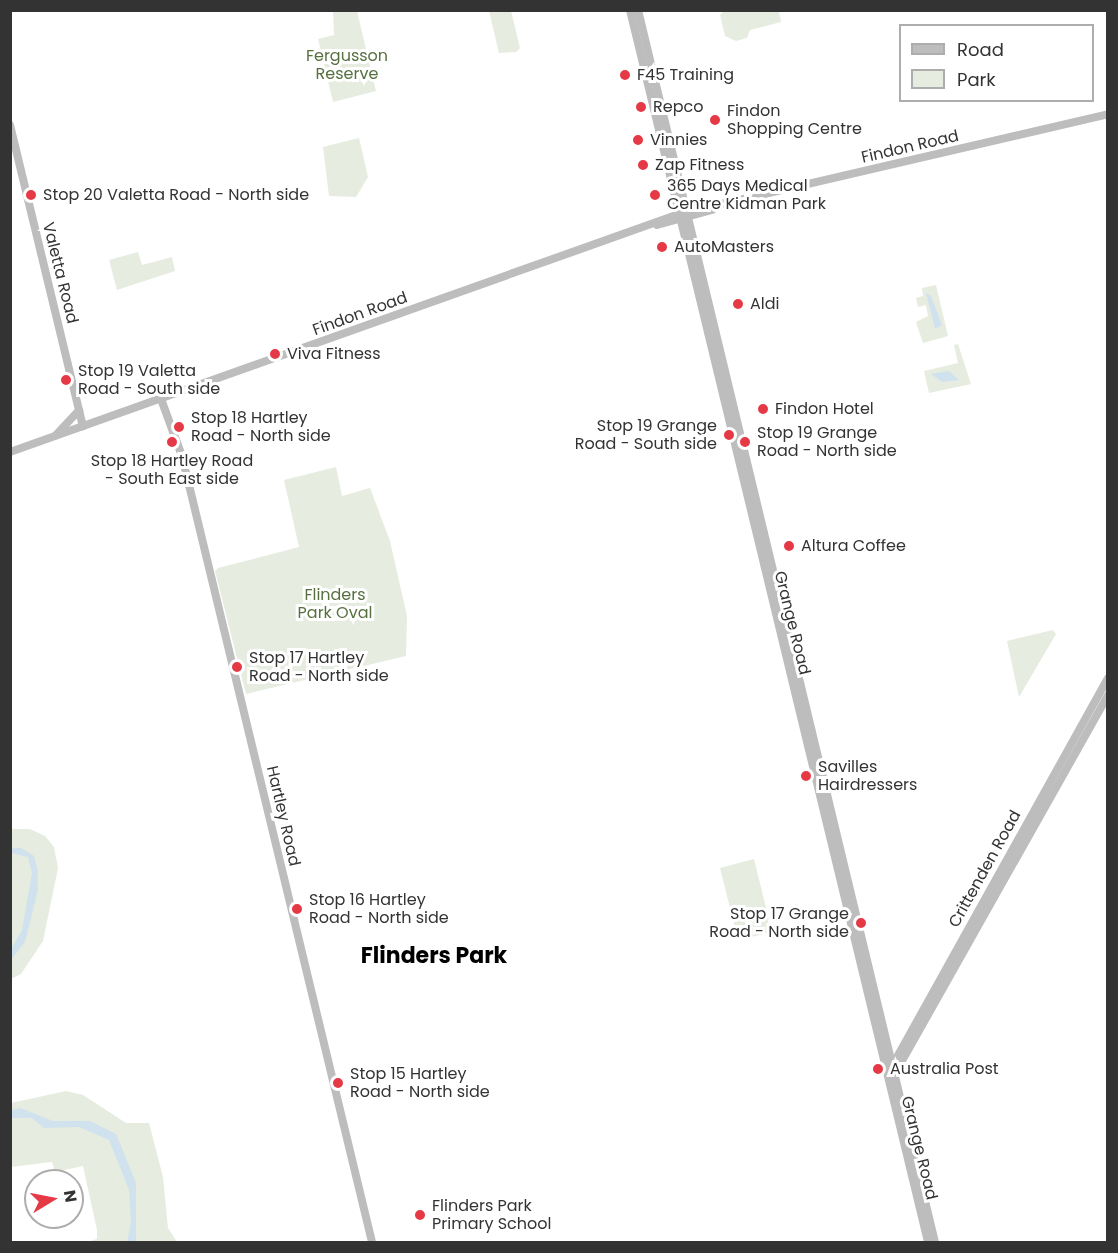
<!DOCTYPE html>
<html>
<head>
<meta charset="utf-8">
<style>
  body { margin:0 }
  #map { position:relative; width:1118px; height:1253px; overflow:hidden; background:#fff; font-family:Poppins,sans-serif }
  div>[style] { position:absolute }
  .green>* { inset:0; background:#e6ecdf }
  .water>* { inset:0; background:#cfe2ee }
  .secondary>* { height:8px; margin:-4px; padding:0 4px; transform-origin:4px; border-radius:4px; background:#bdbdbd }
  .dots>* { width:16px; height:16px; translate:-50% -50%; box-sizing:border-box; border:3px solid #fff; border-radius:50% }
  span { translate:-50% -50%; white-space:nowrap; text-align:center; line-height:1.15; -webkit-text-stroke:6px #fff; paint-order:stroke }
  .park-label { font-size:16px; color:#56703f }
  .poi-label { font-size:16px; color:#333 }
  .left { translate:0 -50%; text-align:left }
  .right { translate:-100% -50%; text-align:right }
  .street-label { font-size:16px; color:#333 }
  .district-label { font-size:22px; color:#000; font-weight:700 }
  .frame { position:absolute; inset:0; border:12px solid #333; pointer-events:none }
  .legend { position:absolute; left:899px; top:24px; width:195px; height:78px; box-sizing:border-box; background:#fff; border:2px solid #adadad; margin:0; padding:8px 10px; list-style:none; font-size:18px; color:#333 }
  .legend li { display:flex; align-items:center; gap:12px; height:30px }
  .legend b { width:30px; border:2px solid #adadad }
  .north { position:absolute; left:24px; top:1169px; width:60px; height:60px; box-sizing:border-box; background:#fff; border:2px solid #adadad; border-radius:50%; rotate:80deg; font-size:16px; font-weight:700; line-height:24px; text-align:center; color:#333 }
  .north::after { content:''; display:block; margin:auto; width:21px; height:27px; background:#e63946; clip-path:polygon(50% 0,100% 100%,50% 72%,0 100%) }
</style>
</head>
<body>
<div id="map">
  <div class="green">
    <div style="clip-path:polygon(333px 11px,357px 11px,376px 91px,333px 102px,318px 39px,334px 35px)"></div>
    <div style="clip-path:polygon(489px 11px,511px 11px,520px 48px,516px 52px,499px 53px)"></div>
    <div style="clip-path:polygon(724px 11px,779px 11px,781px 22px,750px 30px,747px 38px,736px 41px,725px 36px,720px 15px)"></div>
    <div style="clip-path:polygon(359px 138px,368px 177px,356px 197px,329px 196px,323px 147px)"></div>
    <div style="clip-path:polygon(138px 252px,142px 265px,172px 257px,175px 271px,117px 290px,109px 260px)"></div>
    <div style="clip-path:polygon(936px 285px,948px 336px,923px 343px,916px 322px,928px 316px,926px 305px,918px 307px,916px 298px,923px 296px,922px 288px)"></div>
    <div style="clip-path:polygon(958px 344px,971px 384px,929px 393px,924px 371px,958px 363px,954px 345px)"></div>
    <div style="clip-path:polygon(336px 467px,342px 496px,370px 488px,390px 541px,407px 616px,406px 656px,246px 694px,215px 571px,218px 568px,299px 547px,284px 480px)"></div>
    <div style="clip-path:polygon(1053px 630px,1056px 634px,1019px 697px,1007px 641px)"></div>
    <div style="clip-path:polygon(11px 829px,30px 829px,45px 836px,54px 847px,58px 868px,43px 941px,21px 974px,11px 979px)"></div>
    <div style="clip-path:polygon(754px 859px,772px 932px,738px 940px,720px 868px)"></div>
    <div style="clip-path:polygon(66px 1091px,83px 1095px,126px 1123px,149px 1123px,163px 1177px,168px 1228px,177px 1242px,87px 1242px,97px 1239px,97px 1230px,83px 1166px,55px 1172px,52px 1162px,11px 1167px,11px 1103px)"></div>
  </div>
  <div class="water">
    <div style="clip-path:polygon(926px 293px,931px 296px,942px 325px,935px 329px)"></div>
    <div style="clip-path:polygon(949px 371px,959px 380px,942px 382px,931px 374px)"></div>
    <div style="clip-path:polygon(11px 848px,21px 848px,34px 856px,38px 872px,38px 890px,25px 942px,11px 960px,11px 949px,22px 930px,32px 873px,28px 857px,11px 853px)"></div>
    <div style="clip-path:polygon(20px 1108px,53px 1121px,90px 1121px,116px 1134px,136px 1183px,136px 1242px,127px 1242px,131px 1222px,129px 1190px,109px 1140px,79px 1127px,44px 1128px,32px 1118px,11px 1118px,11px 1110px)"></div>
  </div>
  <div class="secondary">
    <div style="left:630px;top:10px;width:1268px;rotate:76.4deg"></div>
    <div style="left:638px;top:10px;width:1267px;rotate:76.45deg"></div>
    <div style="left:10px;top:125px;width:310px;rotate:76.4deg"></div>
    <div style="left:657px;top:225px;width:57px;rotate:-15.3deg"></div>
    <div style="left:161px;top:399px;width:61px;rotate:69.8deg"></div>
    <div style="left:182px;top:456px;width:809px;rotate:76.41deg"></div>
    <div style="left:56px;top:435px;width:34px;rotate:-47deg"></div>
    <div style="left:10px;top:452px;width:710px;rotate:-19.58deg"></div>
    <div style="left:679px;top:214px;width:441px;rotate:-13.1deg"></div>
    <div style="left:891px;top:1068px;width:446px;rotate:-60.9deg"></div>
    <div style="left:894px;top:1075px;width:436px;rotate:-60.6deg"></div>
  </div>
  <div class="dots">
    <div style="left:625px;top:75px;background:#e63946"></div>
    <div style="left:641px;top:107px;background:#e63946"></div>
    <div style="left:715px;top:120px;background:#e63946"></div>
    <div style="left:638px;top:140px;background:#e63946"></div>
    <div style="left:643px;top:165px;background:#e63946"></div>
    <div style="left:31px;top:195px;background:#e63946"></div>
    <div style="left:655px;top:195px;background:#e63946"></div>
    <div style="left:662px;top:247px;background:#e63946"></div>
    <div style="left:738px;top:304px;background:#e63946"></div>
    <div style="left:275px;top:354px;background:#e63946"></div>
    <div style="left:66px;top:380px;background:#e63946"></div>
    <div style="left:763px;top:409px;background:#e63946"></div>
    <div style="left:179px;top:427px;background:#e63946"></div>
    <div style="left:729px;top:435px;background:#e63946"></div>
    <div style="left:172px;top:442px;background:#e63946"></div>
    <div style="left:745px;top:442px;background:#e63946"></div>
    <div style="left:789px;top:546px;background:#e63946"></div>
    <div style="left:237px;top:667px;background:#e63946"></div>
    <div style="left:806px;top:776px;background:#e63946"></div>
    <div style="left:297px;top:909px;background:#e63946"></div>
    <div style="left:861px;top:923px;background:#e63946"></div>
    <div style="left:878px;top:1069px;background:#e63946"></div>
    <div style="left:338px;top:1083px;background:#e63946"></div>
    <div style="left:420px;top:1215px;background:#e63946"></div>
  </div>
  <div class="park-label">
    <span style="left:347px;top:65px">Fergusson<br>Reserve</span>
    <span style="left:335px;top:604px">Flinders<br>Park Oval</span>
  </div>
  <div class="poi-label">
    <span class="left" style="left:637px;top:75px">F45 Training</span>
    <span class="left" style="left:653px;top:107px">Repco</span>
    <span class="left" style="left:727px;top:120px">Findon<br>Shopping Centre</span>
    <span class="left" style="left:650px;top:140px">Vinnies</span>
    <span class="left" style="left:655px;top:165px">Zap Fitness</span>
    <span class="left" style="left:667px;top:195px">365 Days Medical<br>Centre Kidman Park</span>
    <span class="left" style="left:43px;top:195px">Stop 20 Valetta Road - North side</span>
    <span class="left" style="left:674px;top:247px">AutoMasters</span>
    <span class="left" style="left:750px;top:304px">Aldi</span>
    <span class="left" style="left:287px;top:354px">Viva Fitness</span>
    <span class="left" style="left:78px;top:380px">Stop 19 Valetta<br>Road - South side</span>
    <span class="left" style="left:775px;top:409px">Findon Hotel</span>
    <span class="left" style="left:191px;top:427px">Stop 18 Hartley<br>Road - North side</span>
    <span class="right" style="left:717px;top:435px">Stop 19 Grange<br>Road - South side</span>
    <span class="left" style="left:757px;top:442px">Stop 19 Grange<br>Road - North side</span>
    <span style="left:172px;top:470px">Stop 18 Hartley Road<br>- South East side</span>
    <span class="left" style="left:801px;top:546px">Altura Coffee</span>
    <span class="left" style="left:249px;top:667px">Stop 17 Hartley<br>Road - North side</span>
    <span class="left" style="left:818px;top:776px">Savilles<br>Hairdressers</span>
    <span class="left" style="left:309px;top:909px">Stop 16 Hartley<br>Road - North side</span>
    <span class="right" style="left:849px;top:923px">Stop 17 Grange<br>Road - North side</span>
    <span class="left" style="left:890px;top:1069px">Australia Post</span>
    <span class="left" style="left:350px;top:1083px">Stop 15 Hartley<br>Road - North side</span>
    <span class="left" style="left:432px;top:1215px">Flinders Park<br>Primary School</span>
  </div>
  <div class="street-label">
    <span style="left:910px;top:147px;rotate:-13deg">Findon Road</span>
    <span style="left:60px;top:273px;rotate:76deg">Valetta Road</span>
    <span style="left:360px;top:314px;rotate:-20deg">Findon Road</span>
    <span style="left:792px;top:623px;rotate:76deg">Grange Road</span>
    <span style="left:283px;top:816px;rotate:77deg">Hartley Road</span>
    <span style="left:985px;top:869px;rotate:-61deg">Crittenden Road</span>
    <span style="left:919px;top:1148px;rotate:76deg">Grange Road</span>
  </div>
  <div class="district-label">
    <span style="left:434px;top:956px">Flinders Park</span>
  </div>
  <div class="frame"></div>
  <ul class="legend">
  <li><b style="height:8px;background:#bdbdbd"></b>Road</li>
  <li><b style="height:16px;background:#e6ecdf"></b>Park</li>
  </ul>
  <div class="north">N</div>
</div>
</body>
</html>
